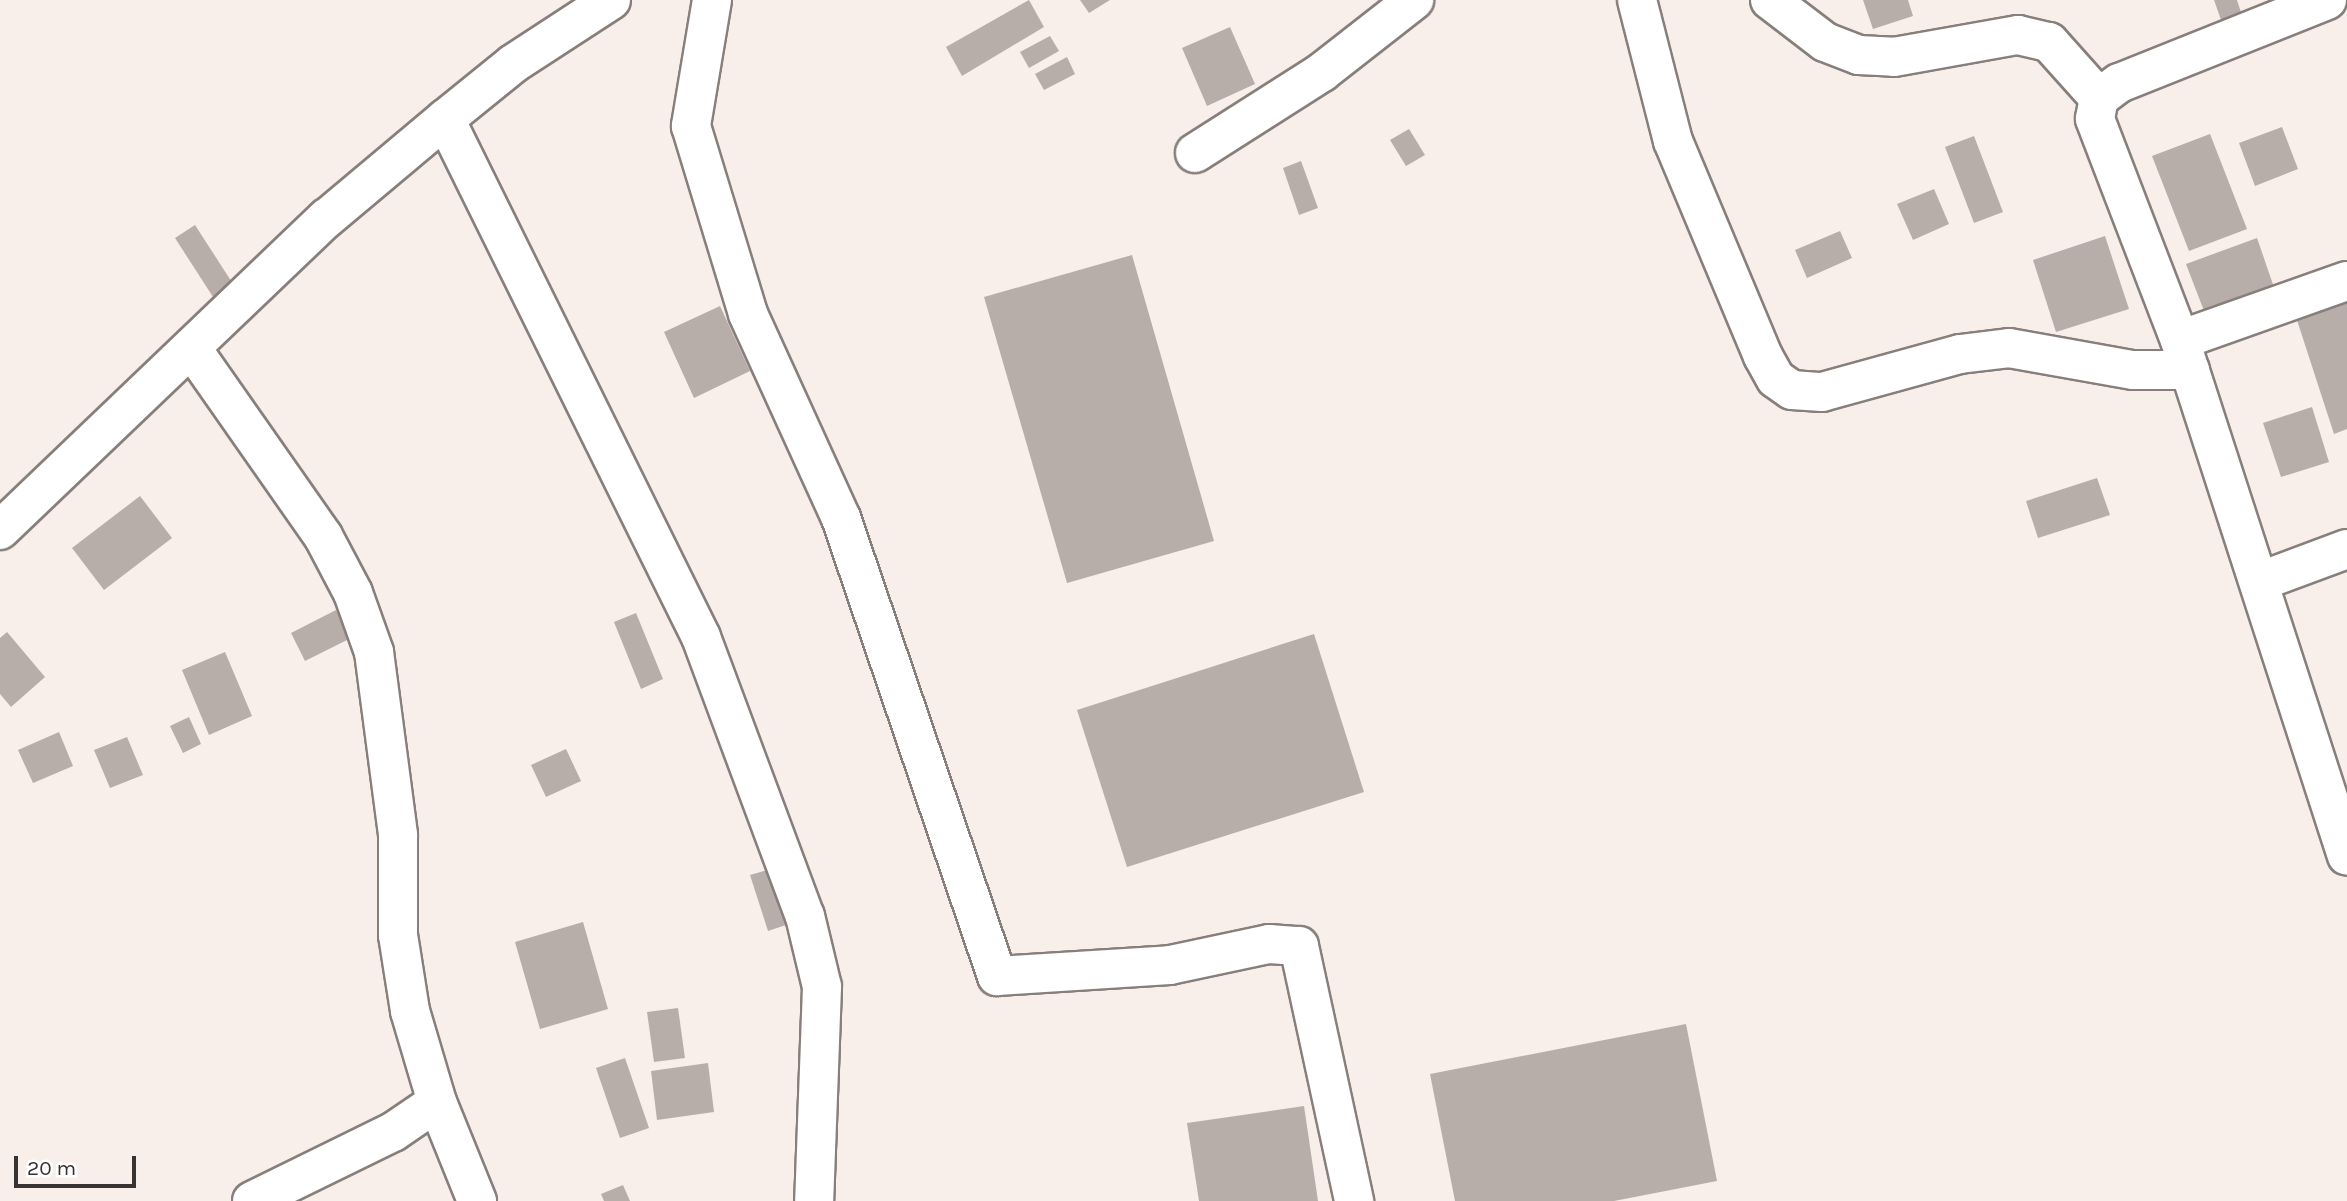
<!DOCTYPE html>
<html>
<head>
<meta charset="utf-8">
<style>
  body { margin:0 }
  #map { position:relative; width:2347px; height:1201px; overflow:hidden; background:#f8eeea; font-family:Karla,sans-serif }
  div>[style] { position:absolute }
  .building>* { inset:0; background:#b7aeaa }
  .roads { filter:drop-shadow(2px 0 #877f7b) drop-shadow(-2px 0 #877f7b) drop-shadow(0 2px #877f7b) drop-shadow(0 -2px #877f7b) }
  .minor>* { height:38px; margin:-19px; padding:0 19px; transform-origin:19px; border-radius:19px; background:#fff }
  span { translate:-50% -50%; white-space:nowrap; text-align:center; line-height:1.15; -webkit-text-stroke:5px #fff; paint-order:stroke }
  .scale { position:absolute; left:14px; top:1156px; width:122px; height:32px; box-sizing:border-box; border:4px solid #373332; border-top:0; padding-left:9px; font-size:21px; line-height:24px; white-space:nowrap; color:#373332; -webkit-text-stroke:5px #fff; paint-order:stroke }
</style>
</head>
<body>
<div id="map">
  <div class="building">
    <div style="clip-path:polygon(1029px 0,1044px 27px,962px 76px,946px 47px)"></div>
    <div style="clip-path:polygon(1080px 0,1110px 0,1089px 13px)"></div>
    <div style="clip-path:polygon(1863px 0,1908px 0,1913px 16px,1873px 29px)"></div>
    <div style="clip-path:polygon(2214px 0,2237px 0,2246px 28px,2226px 34px)"></div>
    <div style="clip-path:polygon(1230px 27px,1255px 84px,1207px 106px,1182px 48px)"></div>
    <div style="clip-path:polygon(1050px 36px,1059px 51px,1029px 68px,1020px 52px)"></div>
    <div style="clip-path:polygon(1067px 57px,1075px 74px,1044px 90px,1035px 74px)"></div>
    <div style="clip-path:polygon(2282px 127px,2298px 169px,2255px 186px,2239px 143px)"></div>
    <div style="clip-path:polygon(1409px 129px,1425px 155px,1406px 166px,1390px 140px)"></div>
    <div style="clip-path:polygon(2210px 134px,2247px 229px,2189px 251px,2152px 156px)"></div>
    <div style="clip-path:polygon(1974px 136px,2003px 212px,1974px 223px,1945px 147px)"></div>
    <div style="clip-path:polygon(1301px 161px,1318px 208px,1299px 215px,1283px 168px)"></div>
    <div style="clip-path:polygon(1934px 189px,1949px 224px,1913px 240px,1897px 204px)"></div>
    <div style="clip-path:polygon(195px 225px,235px 287px,215px 300px,175px 238px)"></div>
    <div style="clip-path:polygon(1840px 231px,1852px 258px,1807px 278px,1795px 250px)"></div>
    <div style="clip-path:polygon(2105px 236px,2129px 309px,2056px 332px,2033px 260px)"></div>
    <div style="clip-path:polygon(2257px 238px,2278px 299px,2209px 324px,2186px 264px)"></div>
    <div style="clip-path:polygon(1132px 255px,1214px 541px,1067px 583px,984px 297px)"></div>
    <div style="clip-path:polygon(2347px 297px,2347px 429px,2334px 434px,2295px 314px)"></div>
    <div style="clip-path:polygon(720px 306px,750px 371px,694px 398px,664px 332px)"></div>
    <div style="clip-path:polygon(2312px 407px,2329px 462px,2281px 477px,2263px 423px)"></div>
    <div style="clip-path:polygon(2097px 478px,2110px 515px,2038px 538px,2026px 501px)"></div>
    <div style="clip-path:polygon(140px 496px,172px 538px,104px 590px,72px 548px)"></div>
    <div style="clip-path:polygon(336px 610px,351px 638px,305px 661px,291px 633px)"></div>
    <div style="clip-path:polygon(636px 613px,663px 679px,641px 689px,614px 622px)"></div>
    <div style="clip-path:polygon(7px 632px,45px 677px,11px 707px,0 694px,0 638px)"></div>
    <div style="clip-path:polygon(1314px 634px,1364px 792px,1127px 867px,1077px 710px)"></div>
    <div style="clip-path:polygon(225px 652px,252px 716px,209px 735px,182px 670px)"></div>
    <div style="clip-path:polygon(189px 717px,201px 744px,183px 753px,170px 726px)"></div>
    <div style="clip-path:polygon(59px 732px,73px 766px,33px 783px,18px 750px)"></div>
    <div style="clip-path:polygon(127px 737px,143px 775px,110px 788px,94px 750px)"></div>
    <div style="clip-path:polygon(566px 749px,581px 781px,546px 797px,531px 765px)"></div>
    <div style="clip-path:polygon(778px 867px,795px 922px,768px 931px,750px 875px)"></div>
    <div style="clip-path:polygon(583px 922px,608px 1009px,540px 1029px,515px 942px)"></div>
    <div style="clip-path:polygon(678px 1008px,685px 1058px,654px 1062px,647px 1012px)"></div>
    <div style="clip-path:polygon(1686px 1024px,1717px 1181px,1614px 1201px,1455px 1201px,1430px 1074px)"></div>
    <div style="clip-path:polygon(625px 1058px,649px 1128px,620px 1138px,596px 1068px)"></div>
    <div style="clip-path:polygon(708px 1063px,714px 1112px,657px 1120px,651px 1071px)"></div>
    <div style="clip-path:polygon(1304px 1106px,1318px 1201px,1199px 1201px,1187px 1123px)"></div>
    <div style="clip-path:polygon(623px 1185px,630px 1201px,604px 1201px,601px 1194px)"></div>
  </div>
  <div class="roads">
    <div class="minor">
      <div style="left:611px;top:0;width:117px;rotate:146.9deg"></div>
      <div style="left:513px;top:64px;width:87px;rotate:141deg"></div>
      <div style="left:445px;top:119px;width:578px;rotate:63.7deg"></div>
      <div style="left:701px;top:637px;width:298px;rotate:69.6deg"></div>
      <div style="left:805px;top:916px;width:73px;rotate:76.5deg"></div>
      <div style="left:822px;top:987px;width:214px;rotate:92.1deg"></div>
      <div style="left:712px;top:0;width:128px;rotate:99.5deg"></div>
      <div style="left:691px;top:126px;width:196px;rotate:73.1deg"></div>
      <div style="left:748px;top:314px;width:224px;rotate:65.5deg"></div>
      <div style="left:841px;top:518px;width:484px;rotate:71.2deg"></div>
      <div style="left:997px;top:976px;width:173px;rotate:-3.6deg"></div>
      <div style="left:1170px;top:965px;width:101px;rotate:-12deg"></div>
      <div style="left:1269px;top:944px;width:30px;rotate:4deg"></div>
      <div style="left:1299px;top:946px;width:261px;rotate:77.8deg"></div>
      <div style="left:1637px;top:0;width:146px;rotate:75.7deg"></div>
      <div style="left:1673px;top:141px;width:233px;rotate:67.3deg"></div>
      <div style="left:1763px;top:356px;width:26px;rotate:61deg"></div>
      <div style="left:1776px;top:379px;width:19px;rotate:35deg"></div>
      <div style="left:1792px;top:390px;width:30px;rotate:4deg"></div>
      <div style="left:1822px;top:392px;width:143px;rotate:-15.4deg"></div>
      <div style="left:1960px;top:354px;width:49px;rotate:-7deg"></div>
      <div style="left:2009px;top:348px;width:126px;rotate:10.1deg"></div>
      <div style="left:2133px;top:370px;width:57px"></div>
      <div style="left:1770px;top:0;width:69px;rotate:37.4deg"></div>
      <div style="left:1825px;top:42px;width:36px;rotate:21deg"></div>
      <div style="left:1859px;top:55px;width:35px;rotate:3deg"></div>
      <div style="left:1894px;top:57px;width:126px;rotate:-10.1deg"></div>
      <div style="left:2018px;top:35px;width:32px;rotate:13deg"></div>
      <div style="left:2049px;top:42px;width:75px;rotate:48.2deg"></div>
      <div style="left:2327px;top:0;width:224px;rotate:158.2deg"></div>
      <div style="left:2119px;top:83px;width:25px;rotate:143deg"></div>
      <div style="left:2099px;top:98px;width:21px;rotate:101deg"></div>
      <div style="left:2095px;top:119px;width:237px;rotate:69deg"></div>
      <div style="left:2180px;top:340px;width:542px;rotate:72.07deg"></div>
      <div style="left:1195px;top:153px;width:151px;rotate:-32.5deg"></div>
      <div style="left:1322px;top:72px;width:117px;rotate:-38deg"></div>
      <div style="left:2180px;top:340px;width:177px;rotate:-19.5deg"></div>
      <div style="left:192px;top:349px;width:228px;rotate:55deg"></div>
      <div style="left:323px;top:536px;width:64px;rotate:62.2deg"></div>
      <div style="left:353px;top:593px;width:63px;rotate:70.4deg"></div>
      <div style="left:374px;top:652px;width:185px;rotate:82.5deg"></div>
      <div style="left:398px;top:835px;width:100px;rotate:90deg"></div>
      <div style="left:398px;top:935px;width:77px;rotate:81deg"></div>
      <div style="left:410px;top:1011px;width:95px;rotate:73.5deg"></div>
      <div style="left:437px;top:1102px;width:107px;rotate:68deg"></div>
      <div style="left:0;top:530px;width:452px;rotate:-43.7deg"></div>
      <div style="left:327px;top:218px;width:154px;rotate:-40deg"></div>
      <div style="left:2261px;top:581px;width:92px;rotate:-20.4deg"></div>
      <div style="left:252px;top:1201px;width:157px;rotate:-26.1deg"></div>
      <div style="left:393px;top:1132px;width:53px;rotate:-34.3deg"></div>
    </div>
  </div>
  <div class="scale">20 m</div>
</div>
</body>
</html>
